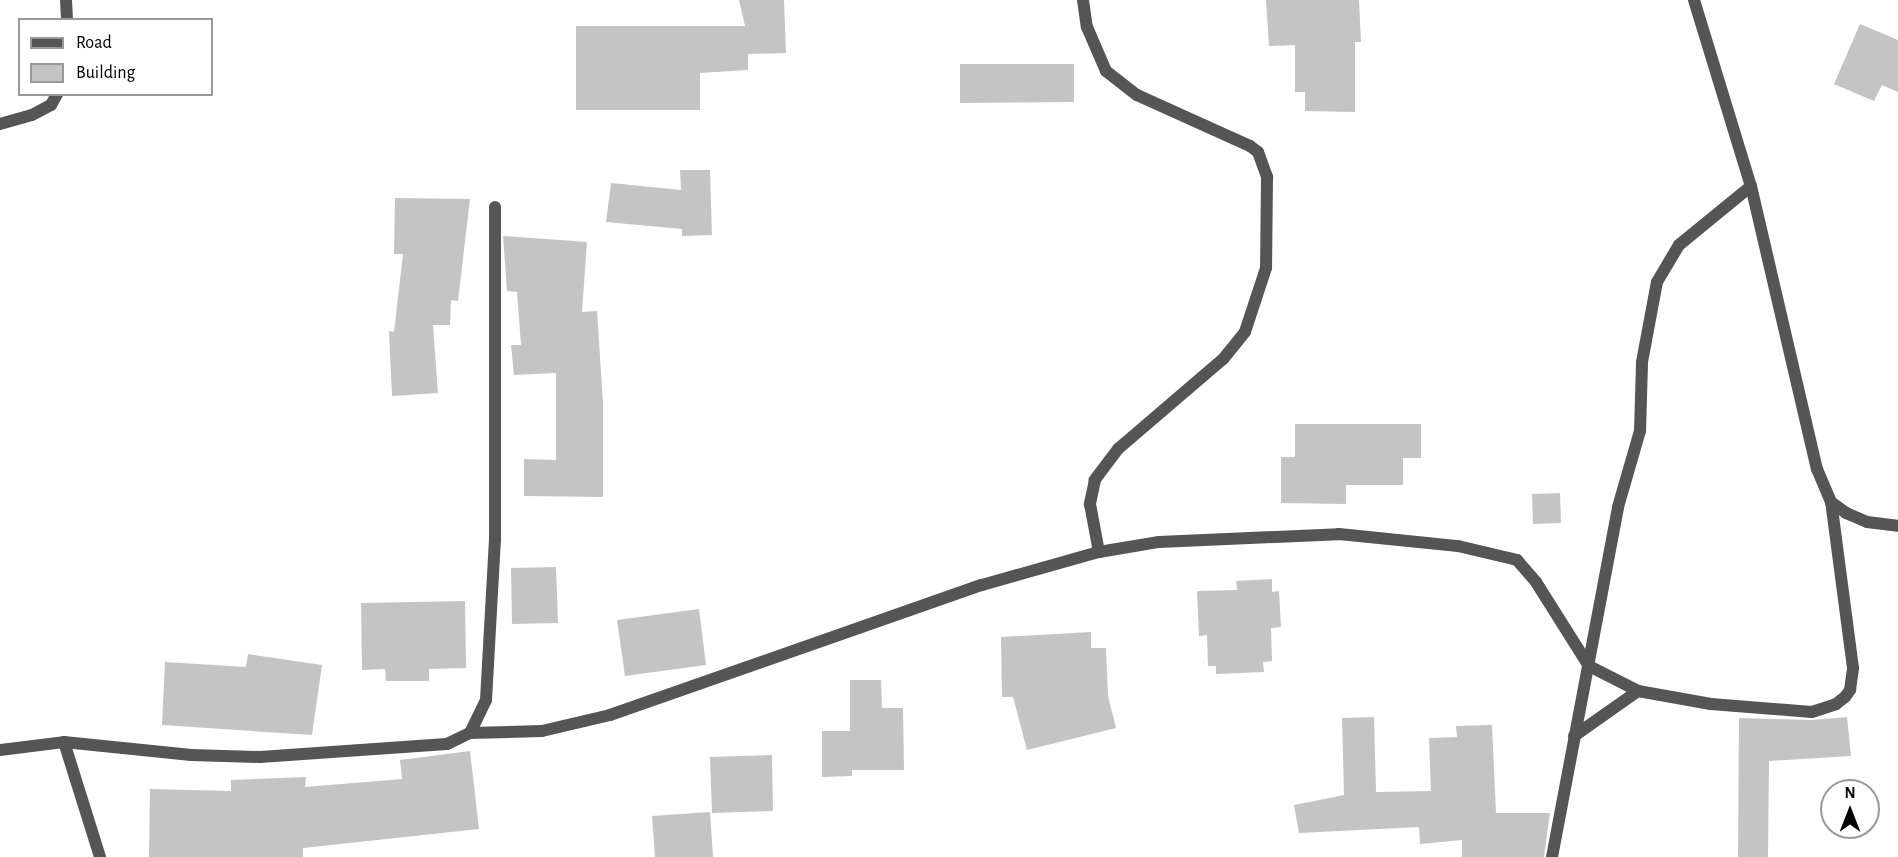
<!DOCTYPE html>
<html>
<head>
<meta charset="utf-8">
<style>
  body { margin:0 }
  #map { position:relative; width:1898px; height:857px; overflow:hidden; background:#fff; font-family:"Alegreya Sans",sans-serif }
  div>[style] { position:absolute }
  .building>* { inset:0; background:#c4c4c4 }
  .street>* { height:12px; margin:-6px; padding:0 6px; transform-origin:6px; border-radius:6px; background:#555 }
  span { translate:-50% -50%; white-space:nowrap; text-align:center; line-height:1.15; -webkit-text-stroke:4.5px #fff; paint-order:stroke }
  .legend { position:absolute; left:18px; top:18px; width:195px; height:78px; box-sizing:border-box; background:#fff; border:2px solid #999; margin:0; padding:8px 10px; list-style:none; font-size:18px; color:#000 }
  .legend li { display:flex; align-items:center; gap:12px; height:30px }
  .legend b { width:30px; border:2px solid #999 }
  .north { position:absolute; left:1820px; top:779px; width:60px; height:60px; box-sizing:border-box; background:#fff; border:2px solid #999; border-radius:50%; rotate:0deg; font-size:16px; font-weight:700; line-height:24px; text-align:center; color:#000 }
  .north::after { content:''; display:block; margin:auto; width:21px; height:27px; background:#000; clip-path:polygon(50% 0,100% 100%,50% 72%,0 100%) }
</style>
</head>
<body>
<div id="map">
  <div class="building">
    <div style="clip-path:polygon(739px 0,784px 0,786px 53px,748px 54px,748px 70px,700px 73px,700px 110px,576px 110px,576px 26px,745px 26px)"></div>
    <div style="clip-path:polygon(1266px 0,1359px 0,1361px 42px,1355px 42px,1355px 112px,1305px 111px,1305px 92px,1295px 92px,1295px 45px,1269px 46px)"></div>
    <div style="clip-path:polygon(1860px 24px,1898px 40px,1898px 92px,1882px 85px,1874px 101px,1834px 84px)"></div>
    <div style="clip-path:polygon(960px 64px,1074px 64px,1074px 102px,960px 103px)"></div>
    <div style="clip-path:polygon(680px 170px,710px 170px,712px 235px,682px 236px,682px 229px,606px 222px,611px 183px,681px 190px)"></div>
    <div style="clip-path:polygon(395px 198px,470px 199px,458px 301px,451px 300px,450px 325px,433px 325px,438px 393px,392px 396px,389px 331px,394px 332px,403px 254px,394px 254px)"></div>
    <div style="clip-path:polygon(503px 236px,587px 242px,582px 312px,597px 311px,603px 403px,603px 497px,524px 496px,524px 459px,556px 460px,556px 373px,514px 375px,511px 345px,521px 345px,517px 292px,507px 291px)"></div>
    <div style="clip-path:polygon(1295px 424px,1421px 424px,1421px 458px,1403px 458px,1403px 485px,1346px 485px,1346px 504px,1281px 503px,1281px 457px,1295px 457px)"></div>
    <div style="clip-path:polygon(1560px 493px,1561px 523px,1533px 524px,1532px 494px)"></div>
    <div style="clip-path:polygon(556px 567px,558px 623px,512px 624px,511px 568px)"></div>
    <div style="clip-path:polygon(1272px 579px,1272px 592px,1279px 591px,1281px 627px,1271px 628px,1272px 661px,1263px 662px,1264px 672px,1216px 674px,1216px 666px,1208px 666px,1207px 635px,1199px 636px,1197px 591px,1237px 590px,1236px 581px)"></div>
    <div style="clip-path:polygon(465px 601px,466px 668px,429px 669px,429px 681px,386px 681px,385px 669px,362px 670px,361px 603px)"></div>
    <div style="clip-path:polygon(699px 609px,706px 665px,625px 676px,617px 620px)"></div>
    <div style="clip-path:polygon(1091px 632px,1091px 648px,1106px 648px,1108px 696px,1116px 728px,1027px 750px,1013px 697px,1002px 697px,1001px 637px)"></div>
    <div style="clip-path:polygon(248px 654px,322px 665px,312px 735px,162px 725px,165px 662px,246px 667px)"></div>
    <div style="clip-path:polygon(850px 680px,881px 680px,882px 708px,903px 708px,904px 770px,852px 770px,852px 776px,822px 777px,822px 731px,850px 731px)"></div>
    <div style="clip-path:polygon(1374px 717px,1376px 792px,1431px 791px,1429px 738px,1457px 737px,1456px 726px,1492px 725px,1496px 813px,1550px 813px,1544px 857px,1462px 857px,1462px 840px,1420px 844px,1419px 827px,1299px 833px,1294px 805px,1344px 795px,1342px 718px)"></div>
    <div style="clip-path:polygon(1847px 717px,1851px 756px,1769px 761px,1768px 857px,1738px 857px,1739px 718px,1811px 720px)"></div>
    <div style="clip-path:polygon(470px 751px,479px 829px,303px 848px,303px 857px,149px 857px,150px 789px,231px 791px,231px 780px,306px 777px,305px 787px,402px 779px,400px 760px)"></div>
    <div style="clip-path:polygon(772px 755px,773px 811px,712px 813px,710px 757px)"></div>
    <div style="clip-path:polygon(710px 812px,713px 857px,655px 857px,652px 816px)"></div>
  </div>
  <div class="street">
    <div style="left:66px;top:0;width:20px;rotate:87deg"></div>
    <div style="left:1083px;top:0;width:27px;rotate:82deg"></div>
    <div style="left:1087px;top:27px;width:48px;rotate:66.6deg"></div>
    <div style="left:1106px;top:71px;width:39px;rotate:38deg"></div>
    <div style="left:1137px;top:95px;width:124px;rotate:24.3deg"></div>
    <div style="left:1250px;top:146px;width:10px;rotate:37deg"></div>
    <div style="left:1258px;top:152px;width:27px;rotate:70deg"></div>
    <div style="left:1267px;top:177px;width:91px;rotate:90.6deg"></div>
    <div style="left:1266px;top:268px;width:67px;rotate:108.2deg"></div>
    <div style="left:1245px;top:332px;width:35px;rotate:129deg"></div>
    <div style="left:1223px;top:359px;width:138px;rotate:139.4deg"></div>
    <div style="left:1118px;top:449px;width:39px;rotate:127deg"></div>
    <div style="left:1095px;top:480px;width:25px;rotate:102deg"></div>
    <div style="left:1090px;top:504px;width:49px;rotate:79.4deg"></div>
    <div style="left:1694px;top:0;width:195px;rotate:73deg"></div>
    <div style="left:1751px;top:186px;width:291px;rotate:76.9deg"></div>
    <div style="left:1817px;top:469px;width:36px;rotate:67deg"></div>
    <div style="left:1831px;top:502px;width:19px;rotate:36deg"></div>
    <div style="left:1846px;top:513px;width:23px;rotate:23deg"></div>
    <div style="left:1867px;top:522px;width:31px;rotate:7deg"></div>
    <div style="left:0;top:124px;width:33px;rotate:-16deg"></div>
    <div style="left:32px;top:115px;width:21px;rotate:-28deg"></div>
    <div style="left:51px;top:105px;width:13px;rotate:-61deg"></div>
    <div style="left:470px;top:733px;width:72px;rotate:-1.6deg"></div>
    <div style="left:542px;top:731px;width:70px;rotate:-13.2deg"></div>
    <div style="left:610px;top:715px;width:394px;rotate:-19.3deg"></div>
    <div style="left:982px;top:585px;width:122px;rotate:-15.8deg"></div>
    <div style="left:1099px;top:552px;width:61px;rotate:-9.5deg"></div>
    <div style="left:1159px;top:542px;width:180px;rotate:-2.5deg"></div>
    <div style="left:1339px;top:534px;width:120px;rotate:5.8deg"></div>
    <div style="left:1458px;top:546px;width:61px;rotate:13.3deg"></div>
    <div style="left:1517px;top:560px;width:29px;rotate:49deg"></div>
    <div style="left:1536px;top:582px;width:99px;rotate:57.8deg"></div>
    <div style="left:1589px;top:666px;width:55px;rotate:27deg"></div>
    <div style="left:1638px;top:691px;width:74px;rotate:10.1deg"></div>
    <div style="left:1711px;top:704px;width:101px;rotate:4.5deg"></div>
    <div style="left:1812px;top:712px;width:25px;rotate:-18deg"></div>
    <div style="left:1836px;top:704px;width:11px;rotate:-38deg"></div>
    <div style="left:1845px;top:697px;width:9px;rotate:-54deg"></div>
    <div style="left:1850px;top:690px;width:22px;rotate:-82deg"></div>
    <div style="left:1853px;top:668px;width:167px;rotate:-97.5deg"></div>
    <div style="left:1574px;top:736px;width:78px;rotate:-35.1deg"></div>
    <div style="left:64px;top:742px;width:121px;rotate:72.6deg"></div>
    <div style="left:0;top:750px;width:64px;rotate:-7.1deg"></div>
    <div style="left:64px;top:742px;width:128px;rotate:5.8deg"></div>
    <div style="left:191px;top:755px;width:69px;rotate:1.7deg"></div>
    <div style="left:260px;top:757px;width:187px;rotate:-4deg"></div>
    <div style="left:447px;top:744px;width:25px;rotate:-26deg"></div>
    <div style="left:470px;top:733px;width:37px;rotate:-64deg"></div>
    <div style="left:486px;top:700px;width:160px;rotate:-86.8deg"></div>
    <div style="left:495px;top:540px;width:333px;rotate:-90deg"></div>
    <div style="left:1552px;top:857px;width:356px;rotate:-79.3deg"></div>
    <div style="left:1618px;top:507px;width:79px;rotate:-73.9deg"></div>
    <div style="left:1640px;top:431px;width:69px;rotate:-88.3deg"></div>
    <div style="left:1642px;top:362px;width:81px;rotate:-79.4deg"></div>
    <div style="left:1657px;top:282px;width:43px;rotate:-59.3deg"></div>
    <div style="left:1679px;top:245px;width:93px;rotate:-39.3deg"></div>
  </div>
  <ul class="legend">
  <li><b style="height:8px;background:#555"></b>Road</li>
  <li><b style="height:16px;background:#c4c4c4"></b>Building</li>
  </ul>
  <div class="north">N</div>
</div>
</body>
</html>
